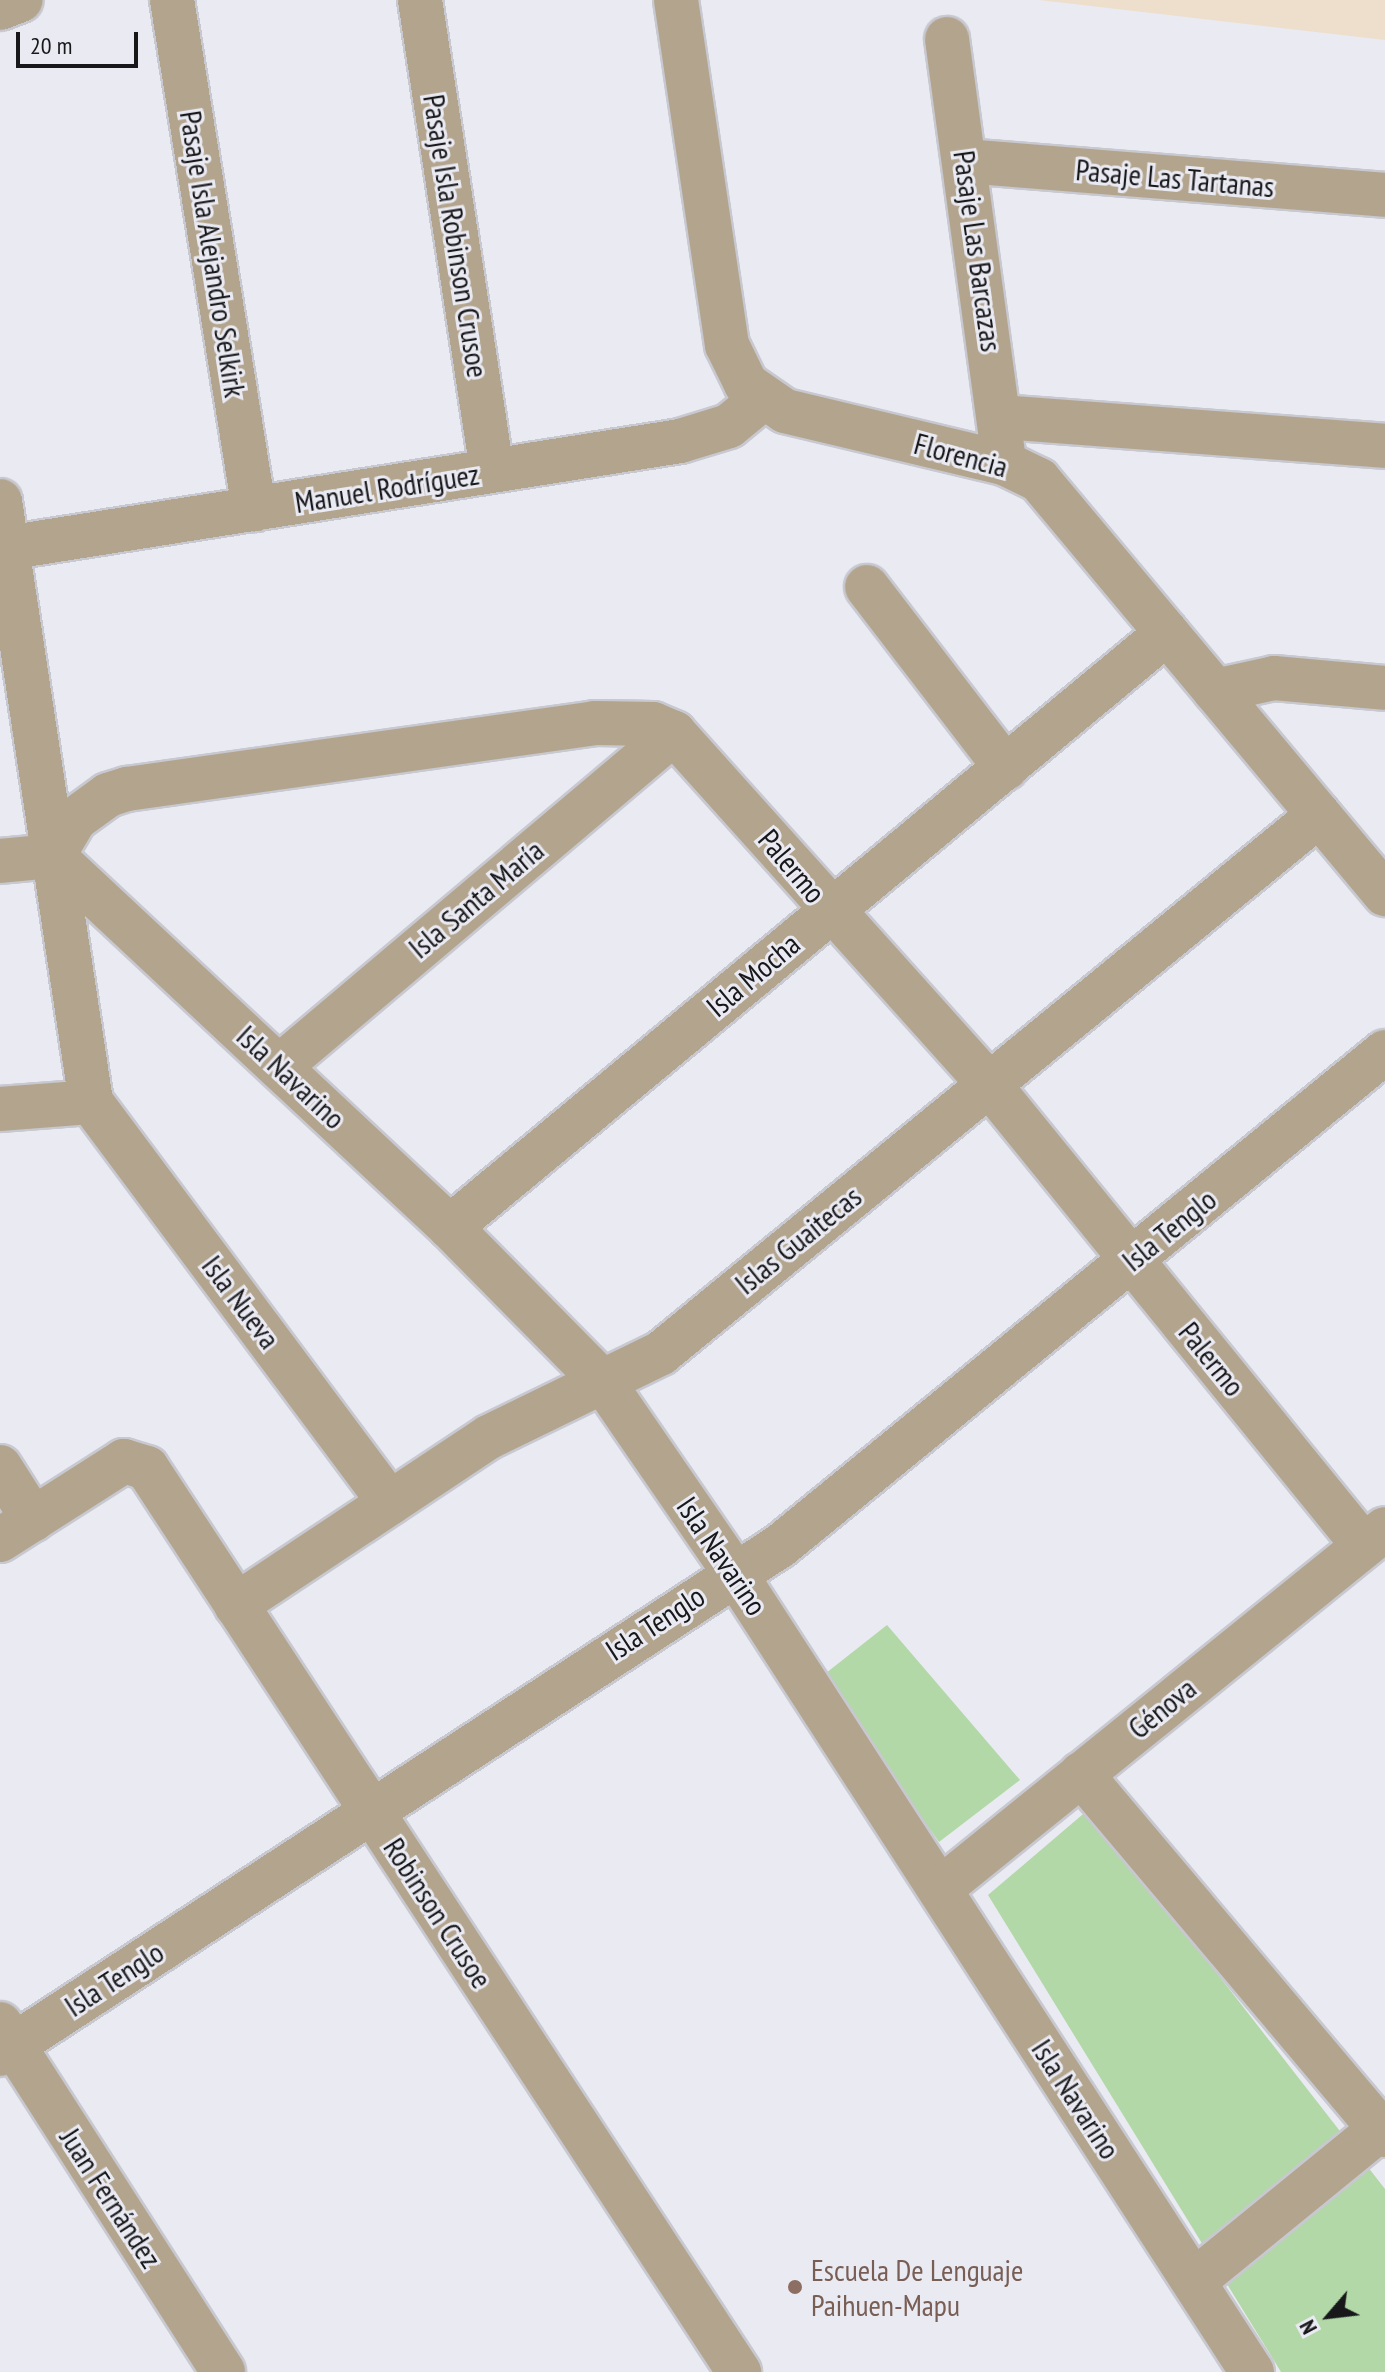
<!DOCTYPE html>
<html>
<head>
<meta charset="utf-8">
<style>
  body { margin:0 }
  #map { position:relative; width:1385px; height:2372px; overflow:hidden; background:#eaeaf3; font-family:"PT Sans Narrow",sans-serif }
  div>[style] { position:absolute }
  .education>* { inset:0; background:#eddfcc }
  .green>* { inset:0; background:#b2d8a7 }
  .roads { filter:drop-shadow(2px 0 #c8c8d0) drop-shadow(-2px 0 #c8c8d0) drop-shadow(0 2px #c8c8d0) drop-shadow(0 -2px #c8c8d0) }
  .minor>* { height:44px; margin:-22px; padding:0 22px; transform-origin:22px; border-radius:22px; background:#b3a48d }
  .dots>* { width:22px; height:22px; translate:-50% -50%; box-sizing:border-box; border:4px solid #eaeaf3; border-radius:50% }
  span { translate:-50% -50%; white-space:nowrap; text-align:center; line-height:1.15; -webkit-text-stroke:6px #eaeaf3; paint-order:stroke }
  .street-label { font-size:30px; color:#18181b }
  .education-label { font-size:30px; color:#785e54 }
  .left { translate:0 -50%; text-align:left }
  .north { position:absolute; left:1289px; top:2276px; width:80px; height:80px; -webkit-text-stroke:6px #eaeaf3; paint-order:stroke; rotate:242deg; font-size:22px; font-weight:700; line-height:32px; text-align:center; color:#18181b }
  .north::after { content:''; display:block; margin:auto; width:28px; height:36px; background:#18181b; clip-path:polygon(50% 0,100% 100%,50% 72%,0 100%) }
  .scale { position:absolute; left:16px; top:32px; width:122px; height:36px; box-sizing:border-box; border:4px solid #18181b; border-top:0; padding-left:10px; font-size:24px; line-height:28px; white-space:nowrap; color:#18181b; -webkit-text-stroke:6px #eaeaf3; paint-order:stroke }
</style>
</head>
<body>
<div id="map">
  <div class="education">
    <div style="clip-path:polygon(1039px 0,1385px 0,1385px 40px)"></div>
  </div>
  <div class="green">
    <div style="clip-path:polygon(887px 1625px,1020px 1780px,939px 1842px,821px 1677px)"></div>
    <div style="clip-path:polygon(1089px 1809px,1385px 2189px,1385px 2372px,1281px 2372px,988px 1895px)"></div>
  </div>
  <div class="roads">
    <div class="minor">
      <div style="left:172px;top:0;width:516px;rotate:80.85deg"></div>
      <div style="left:420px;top:0;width:476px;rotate:81.3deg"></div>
      <div style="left:676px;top:0;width:349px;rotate:81.6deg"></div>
      <div style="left:727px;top:345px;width:43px;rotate:64deg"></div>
      <div style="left:746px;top:384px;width:47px;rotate:34.7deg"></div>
      <div style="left:785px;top:411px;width:225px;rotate:13.4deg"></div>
      <div style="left:1004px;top:463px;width:39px;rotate:26deg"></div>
      <div style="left:1039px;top:480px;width:540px;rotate:50.11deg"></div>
      <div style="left:0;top:8px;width:22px;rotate:-21deg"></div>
      <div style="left:947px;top:39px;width:428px;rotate:82.3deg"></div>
      <div style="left:965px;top:161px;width:421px;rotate:4.6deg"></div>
      <div style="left:1002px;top:417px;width:384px;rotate:4.3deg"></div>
      <div style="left:0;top:501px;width:608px;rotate:81.39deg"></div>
      <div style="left:91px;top:1102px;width:500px;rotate:53.29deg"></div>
      <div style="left:0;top:549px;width:689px;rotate:-9.02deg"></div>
      <div style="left:680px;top:441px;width:51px;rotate:-17deg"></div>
      <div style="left:729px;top:426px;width:43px;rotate:-39.3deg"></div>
      <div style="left:867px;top:587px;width:228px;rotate:52.5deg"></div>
      <div style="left:1215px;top:691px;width:60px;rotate:-12.4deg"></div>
      <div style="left:1274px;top:678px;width:111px;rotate:5.1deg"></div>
      <div style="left:53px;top:856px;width:543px;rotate:43.06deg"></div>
      <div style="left:450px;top:1227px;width:219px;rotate:45.4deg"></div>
      <div style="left:604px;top:1383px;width:229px;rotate:55.5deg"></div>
      <div style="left:734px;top:1572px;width:953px;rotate:57.08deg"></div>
      <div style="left:53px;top:856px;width:43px;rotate:-59.3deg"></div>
      <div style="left:75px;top:819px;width:41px;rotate:-36deg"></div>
      <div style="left:108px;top:795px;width:20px;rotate:-18deg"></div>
      <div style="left:127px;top:789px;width:472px;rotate:-8deg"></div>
      <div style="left:594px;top:723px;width:59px;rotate:1deg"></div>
      <div style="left:653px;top:724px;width:23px;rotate:23deg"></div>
      <div style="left:674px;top:733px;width:470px;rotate:48.1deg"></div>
      <div style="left:988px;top:1083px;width:596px;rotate:50.92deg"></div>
      <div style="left:0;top:861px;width:53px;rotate:-5.4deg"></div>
      <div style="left:280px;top:1066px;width:516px;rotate:-40.2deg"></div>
      <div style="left:0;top:1109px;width:91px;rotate:-4.4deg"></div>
      <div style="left:450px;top:1227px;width:931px;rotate:-39.64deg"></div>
      <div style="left:0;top:1467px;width:62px;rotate:57.6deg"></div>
      <div style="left:0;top:1540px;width:147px;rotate:-32.5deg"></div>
      <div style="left:124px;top:1461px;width:24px;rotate:17deg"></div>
      <div style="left:147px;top:1468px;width:1081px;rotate:56.78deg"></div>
      <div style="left:236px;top:1605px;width:304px;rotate:-33.6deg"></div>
      <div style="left:489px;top:1437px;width:191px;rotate:-26deg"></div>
      <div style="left:661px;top:1353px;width:850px;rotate:-39.27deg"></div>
      <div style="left:1081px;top:1774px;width:472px;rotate:49.9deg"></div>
      <div style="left:940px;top:1889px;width:572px;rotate:-38.97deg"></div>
      <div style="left:0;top:2024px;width:413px;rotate:57.3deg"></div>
      <div style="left:0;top:2054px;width:931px;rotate:-33.08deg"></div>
      <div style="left:780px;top:1546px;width:781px;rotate:-39.23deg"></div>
      <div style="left:1194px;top:2281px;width:247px;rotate:-39.2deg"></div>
    </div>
  </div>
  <div class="dots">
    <div style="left:795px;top:2287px;background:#8d6e63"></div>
  </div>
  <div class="street-label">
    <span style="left:1175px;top:178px;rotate:5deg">Pasaje Las Tartanas</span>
    <span style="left:456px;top:236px;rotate:81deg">Pasaje Isla Robinson Crusoe</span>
    <span style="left:978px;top:251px;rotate:82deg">Pasaje Las Barcazas</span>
    <span style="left:213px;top:254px;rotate:81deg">Pasaje Isla Alejandro Selkirk</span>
    <span style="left:961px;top:455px;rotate:15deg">Florencia</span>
    <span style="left:387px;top:488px;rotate:-9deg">Manuel Rodríguez</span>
    <span style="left:792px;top:866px;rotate:50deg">Palermo</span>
    <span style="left:476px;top:899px;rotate:-40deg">Isla Santa María</span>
    <span style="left:753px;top:975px;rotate:-40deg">Isla Mocha</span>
    <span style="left:291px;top:1077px;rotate:43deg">Isla Navarino</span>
    <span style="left:1169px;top:1230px;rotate:-39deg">Isla Tenglo</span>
    <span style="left:798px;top:1240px;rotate:-39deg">Islas Guaitecas</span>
    <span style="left:241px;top:1302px;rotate:53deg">Isla Nueva</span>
    <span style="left:1212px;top:1359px;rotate:51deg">Palermo</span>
    <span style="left:722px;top:1556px;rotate:56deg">Isla Navarino</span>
    <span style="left:655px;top:1623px;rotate:-33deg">Isla Tenglo</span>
    <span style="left:1162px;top:1708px;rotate:-39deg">Génova</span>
    <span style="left:438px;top:1913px;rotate:57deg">Robinson Crusoe</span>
    <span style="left:114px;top:1979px;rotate:-33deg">Isla Tenglo</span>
    <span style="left:1076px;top:2099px;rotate:57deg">Isla Navarino</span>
    <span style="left:111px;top:2198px;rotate:57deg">Juan Fernández</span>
  </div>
  <div class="education-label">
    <span class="left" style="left:811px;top:2287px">Escuela De Lenguaje<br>Paihuen-Mapu</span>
  </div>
  <div class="north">N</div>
  <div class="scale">20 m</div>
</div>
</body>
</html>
